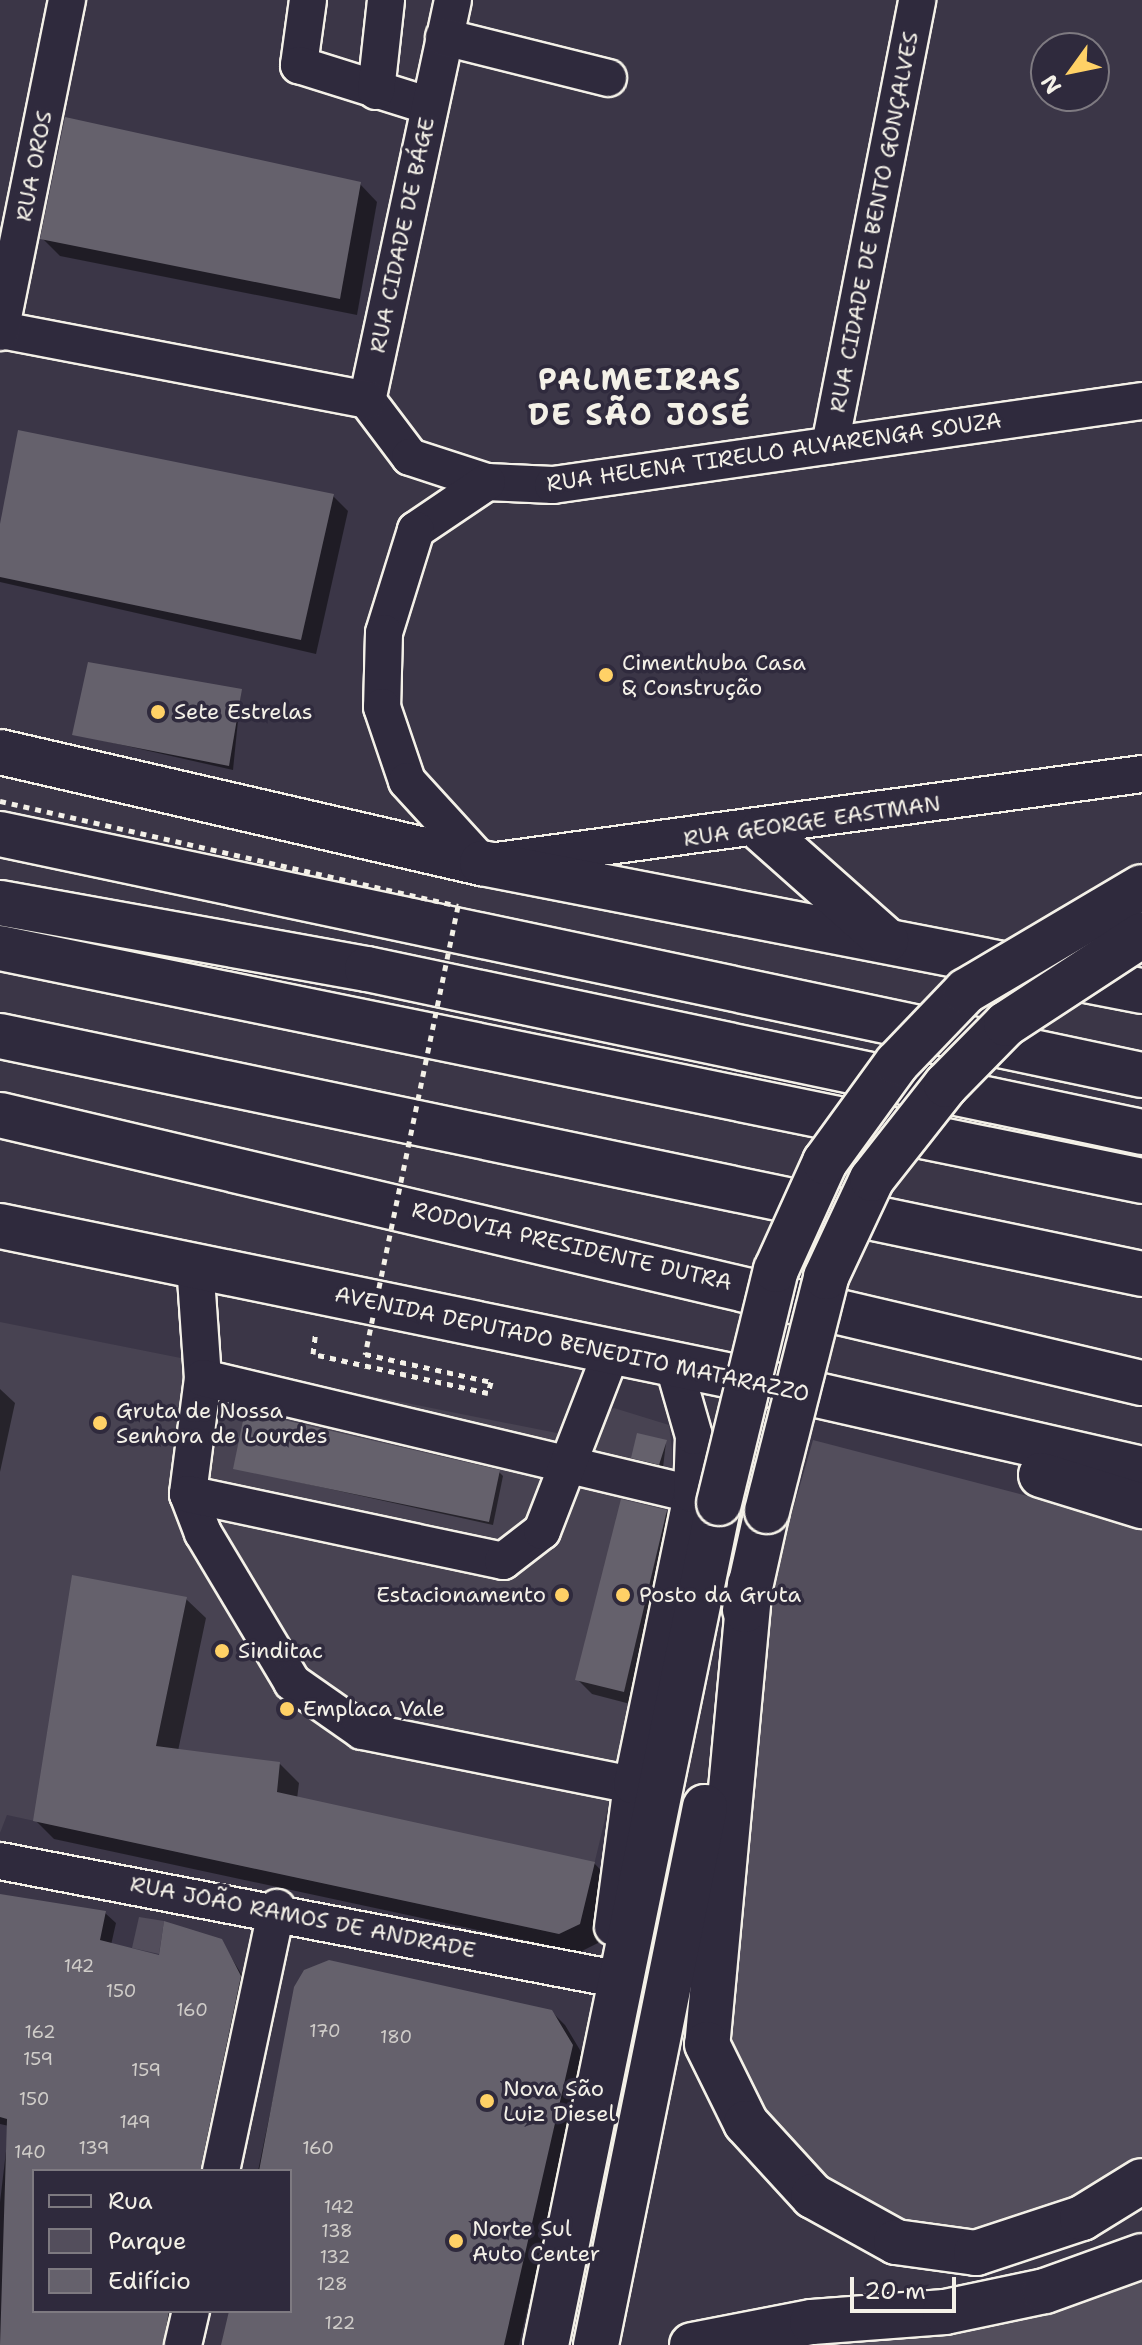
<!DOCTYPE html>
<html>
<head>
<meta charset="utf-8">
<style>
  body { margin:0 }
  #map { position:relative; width:1142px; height:2345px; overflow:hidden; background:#3b3647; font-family:"Shantell Sans",sans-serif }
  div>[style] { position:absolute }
  .built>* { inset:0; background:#484352 }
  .green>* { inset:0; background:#534e5c }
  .shadow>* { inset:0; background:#0007 }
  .building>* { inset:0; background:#65616c }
  .path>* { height:5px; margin-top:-2.5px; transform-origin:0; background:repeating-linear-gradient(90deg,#f4f1e8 0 6px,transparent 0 12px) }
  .roads { filter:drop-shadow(2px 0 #f4f1e8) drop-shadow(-2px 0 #f4f1e8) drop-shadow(0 2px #f4f1e8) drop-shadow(0 -2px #f4f1e8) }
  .minor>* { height:36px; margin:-18px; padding:0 18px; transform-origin:18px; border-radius:18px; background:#2f2a3d }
  .major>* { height:44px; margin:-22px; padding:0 22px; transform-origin:22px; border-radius:22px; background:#2f2a3d }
  .highway>* { height:44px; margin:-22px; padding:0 22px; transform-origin:22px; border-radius:22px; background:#2f2a3d }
  .path-bridge>* { height:5px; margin-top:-2.5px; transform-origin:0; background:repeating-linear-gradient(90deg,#f4f1e8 0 6px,transparent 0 12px) }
  .bridges { filter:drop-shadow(2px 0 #f4f1e8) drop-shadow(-2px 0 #f4f1e8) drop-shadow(0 2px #f4f1e8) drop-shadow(0 -2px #f4f1e8) }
  .major-bridge>* { height:44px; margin:-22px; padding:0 22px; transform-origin:22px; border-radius:22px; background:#2f2a3d }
  .dots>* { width:22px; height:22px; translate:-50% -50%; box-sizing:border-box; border:4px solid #2f2a3d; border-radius:50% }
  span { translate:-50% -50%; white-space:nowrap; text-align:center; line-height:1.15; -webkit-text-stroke:7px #2f2a3d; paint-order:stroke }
  .number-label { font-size:18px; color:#d0cdc9 }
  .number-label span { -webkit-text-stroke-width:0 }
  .street-label { font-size:22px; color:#f4f1e8 }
  .poi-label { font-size:22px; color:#f4f1e8 }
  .left { translate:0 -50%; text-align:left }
  .right { translate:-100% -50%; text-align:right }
  .district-label { font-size:30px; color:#f4f1e8; font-weight:700; letter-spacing:2px }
  .legend { position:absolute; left:32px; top:2169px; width:260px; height:144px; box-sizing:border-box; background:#2f2a3d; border:2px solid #7e7a81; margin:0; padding:10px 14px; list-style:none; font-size:24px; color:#f4f1e8 }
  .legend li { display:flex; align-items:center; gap:16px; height:40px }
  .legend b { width:40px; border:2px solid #7e7a81 }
  .north { position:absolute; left:1030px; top:32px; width:80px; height:80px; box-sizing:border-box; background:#2f2a3d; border:2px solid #7e7a81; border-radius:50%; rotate:237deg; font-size:22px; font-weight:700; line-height:32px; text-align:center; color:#f4f1e8 }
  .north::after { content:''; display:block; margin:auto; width:28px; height:36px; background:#ffd166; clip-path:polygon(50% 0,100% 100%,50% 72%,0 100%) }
  .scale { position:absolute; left:850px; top:2277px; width:106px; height:36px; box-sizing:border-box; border:4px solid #f4f1e8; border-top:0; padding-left:10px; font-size:24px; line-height:28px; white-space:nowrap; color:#f4f1e8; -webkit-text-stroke:6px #2f2a3d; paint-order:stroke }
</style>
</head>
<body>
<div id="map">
  <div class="built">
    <div style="clip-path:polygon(0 1322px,567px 1435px,614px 1408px,669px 1425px,679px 1508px,580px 1924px,559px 1934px,7px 1815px,0 1833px)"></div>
  </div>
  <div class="green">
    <div style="clip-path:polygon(813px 1440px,1142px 1526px,1142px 2159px,1074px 2201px,974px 2234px,902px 2224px,824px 2181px,761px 2113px,726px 2040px,773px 1579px)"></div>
    <div style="clip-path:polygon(139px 1917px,164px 1921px,159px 1954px,132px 1948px)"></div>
    <div style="clip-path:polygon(1142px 2277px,1142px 2345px,793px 2345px,1041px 2315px)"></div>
  </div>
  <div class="shadow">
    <div style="clip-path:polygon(360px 184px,377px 202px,357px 315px,60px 256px,42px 238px)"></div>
    <div style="clip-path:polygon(333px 496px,348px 511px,316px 654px,0 582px,0 535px)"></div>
    <div style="clip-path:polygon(241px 691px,233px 770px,74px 734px)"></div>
    <div style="clip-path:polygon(0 1389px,15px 1403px,0 1472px)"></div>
    <div style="clip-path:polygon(666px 1442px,663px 1468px,633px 1457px)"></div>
    <div style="clip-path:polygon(235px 1468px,499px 1472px,503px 1476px,493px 1525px)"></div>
    <div style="clip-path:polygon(666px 1512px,681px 1526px,638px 1706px,592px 1694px,577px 1679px)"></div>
    <div style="clip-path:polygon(186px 1599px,206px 1618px,178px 1751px,280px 1764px,299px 1783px,297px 1799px,594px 1863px,613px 1883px,598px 1943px,580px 1952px,54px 1839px,35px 1820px)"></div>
    <div style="clip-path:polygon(0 1901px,105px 1913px,116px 1923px,111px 1945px,161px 1957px,221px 1941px,250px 1988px,210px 2171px,34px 2171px,34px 2311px,179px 2311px,172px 2345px,0 2345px,0 2202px,9px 2126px,0 2124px)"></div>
    <div style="clip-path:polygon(296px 1988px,551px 2011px,565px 2025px,586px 2060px,519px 2345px,223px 2345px,230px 2311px,290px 2311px,290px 2171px,258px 2171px)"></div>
  </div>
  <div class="building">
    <div style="clip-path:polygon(65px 117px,361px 182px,340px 299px,40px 239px)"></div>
    <div style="clip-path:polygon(18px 430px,334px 494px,301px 640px,0 577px,0 524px)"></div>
    <div style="clip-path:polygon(88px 662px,242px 689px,229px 766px,72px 735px)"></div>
    <div style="clip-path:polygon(245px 1411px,500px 1470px,489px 1522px,233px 1469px)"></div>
    <div style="clip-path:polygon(637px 1433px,667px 1440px,659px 1465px,631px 1458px)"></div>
    <div style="clip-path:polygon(621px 1499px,667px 1510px,624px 1692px,575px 1680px)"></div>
    <div style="clip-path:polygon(72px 1575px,187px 1597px,156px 1746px,280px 1762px,277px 1792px,595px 1862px,580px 1924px,559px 1934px,33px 1821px)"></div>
    <div style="clip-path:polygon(0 1894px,106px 1911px,100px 1940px,159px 1955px,164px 1921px,222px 1939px,241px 1976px,200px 2171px,34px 2171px,34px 2311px,169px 2311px,163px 2345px,0 2345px,7px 2119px,0 2117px)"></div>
    <div style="clip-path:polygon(329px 1960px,552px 2010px,573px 2045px,504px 2345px,221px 2345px,229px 2311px,290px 2311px,290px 2171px,259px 2171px,294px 1987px,304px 1970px)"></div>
  </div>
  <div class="path">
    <div style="left:313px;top:1354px;width:23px;rotate:-83deg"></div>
  </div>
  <div class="roads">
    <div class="minor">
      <div style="left:308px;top:0;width:66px;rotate:97.9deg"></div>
      <div style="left:299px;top:65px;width:137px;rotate:17.4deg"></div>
      <div style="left:453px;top:0;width:409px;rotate:102.1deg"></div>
      <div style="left:367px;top:400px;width:71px;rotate:53deg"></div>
      <div style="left:410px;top:457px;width:81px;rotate:18deg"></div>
      <div style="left:487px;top:482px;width:66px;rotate:2.6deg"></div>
      <div style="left:553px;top:485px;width:595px;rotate:-8.12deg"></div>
      <div style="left:444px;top:37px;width:169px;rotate:14deg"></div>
      <div style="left:376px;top:91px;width:92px;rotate:-83.7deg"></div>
      <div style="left:1px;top:330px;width:373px;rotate:10.8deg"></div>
      <div style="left:0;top:332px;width:339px;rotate:-78.6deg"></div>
      <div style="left:830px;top:445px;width:453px;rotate:-78.9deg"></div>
      <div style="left:487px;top:482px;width:86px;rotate:145.9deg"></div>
      <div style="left:416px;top:530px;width:108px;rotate:107.3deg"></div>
      <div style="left:384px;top:633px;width:74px;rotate:91.5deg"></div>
      <div style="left:382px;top:707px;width:78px;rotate:71.3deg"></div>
      <div style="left:407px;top:781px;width:111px;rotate:47.6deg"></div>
      <div style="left:482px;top:863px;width:666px;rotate:-7.68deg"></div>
      <div style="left:195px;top:1264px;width:114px;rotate:86deg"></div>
      <div style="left:203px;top:1378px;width:117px;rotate:97.4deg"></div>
      <div style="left:188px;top:1494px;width:42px;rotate:69deg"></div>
      <div style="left:203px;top:1533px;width:174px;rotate:59.1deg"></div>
      <div style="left:292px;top:1682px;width:85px;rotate:35deg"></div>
      <div style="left:362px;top:1731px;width:275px;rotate:11.3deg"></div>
      <div style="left:203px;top:1378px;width:503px;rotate:13.34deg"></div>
      <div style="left:188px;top:1494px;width:322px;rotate:12deg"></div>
      <div style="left:503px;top:1561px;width:49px;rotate:-37.6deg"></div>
      <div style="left:542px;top:1531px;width:191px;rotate:-68.8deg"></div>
      <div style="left:0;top:1861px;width:617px;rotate:10.84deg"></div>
      <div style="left:613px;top:1927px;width:143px;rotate:-82.4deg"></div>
      <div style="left:632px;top:1785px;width:297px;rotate:-78.3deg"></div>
      <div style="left:692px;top:1494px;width:58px;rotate:-88deg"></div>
      <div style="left:694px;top:1436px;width:76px;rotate:-106deg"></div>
      <div style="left:221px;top:2171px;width:269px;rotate:-78deg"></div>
      <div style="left:183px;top:2345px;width:35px;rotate:-77deg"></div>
    </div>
    <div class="major">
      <div style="left:0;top:752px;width:495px;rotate:13deg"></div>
      <div style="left:482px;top:863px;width:672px;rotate:10.98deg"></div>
      <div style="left:762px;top:830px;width:166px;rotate:41.6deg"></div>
      <div style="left:0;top:834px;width:1167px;rotate:11.92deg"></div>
      <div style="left:0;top:1115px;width:1173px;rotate:13.21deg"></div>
      <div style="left:0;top:1226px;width:767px;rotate:11.59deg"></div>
      <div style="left:751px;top:1380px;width:401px;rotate:12.8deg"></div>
      <div style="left:1041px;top:1475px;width:106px;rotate:17.1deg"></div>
      <div style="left:750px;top:1584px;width:462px;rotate:95.3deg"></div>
      <div style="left:707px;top:2044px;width:88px;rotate:63.7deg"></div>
      <div style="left:746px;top:2123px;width:99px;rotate:47.5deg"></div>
      <div style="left:813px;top:2196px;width:95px;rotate:29deg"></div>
      <div style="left:896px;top:2242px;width:81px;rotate:7.8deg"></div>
      <div style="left:976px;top:2253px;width:112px;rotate:-18.3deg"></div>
      <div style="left:1082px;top:2218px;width:70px;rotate:-31.7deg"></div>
      <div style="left:745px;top:1610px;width:101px;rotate:-77.5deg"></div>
      <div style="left:546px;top:2345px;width:860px;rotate:-78.39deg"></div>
      <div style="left:596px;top:2345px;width:549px;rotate:-78.55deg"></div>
      <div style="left:692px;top:2345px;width:122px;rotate:-10.9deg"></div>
      <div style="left:812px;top:2322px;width:133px;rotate:-4.3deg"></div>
      <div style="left:945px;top:2312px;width:102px;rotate:-11.9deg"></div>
      <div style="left:1045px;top:2291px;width:103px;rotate:-19.8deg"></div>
    </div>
    <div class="highway">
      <div style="left:0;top:903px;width:373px;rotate:10.2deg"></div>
      <div style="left:367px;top:969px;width:792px;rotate:11.88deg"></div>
      <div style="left:0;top:948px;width:1166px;rotate:11.53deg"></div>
      <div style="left:0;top:1036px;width:1167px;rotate:11.77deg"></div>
    </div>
  </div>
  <div class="path-bridge">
    <div style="left:0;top:801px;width:470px;rotate:12.9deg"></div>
    <div style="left:458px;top:906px;width:458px;rotate:101.7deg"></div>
    <div style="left:365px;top:1354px;width:129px;rotate:12.5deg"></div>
    <div style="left:491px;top:1382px;width:11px;rotate:105deg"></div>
    <div style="left:488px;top:1393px;width:179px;rotate:-167.4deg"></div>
  </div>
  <div class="bridges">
    <div class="major-bridge">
      <div style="left:719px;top:1503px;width:240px;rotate:-76.3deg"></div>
      <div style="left:776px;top:1270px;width:119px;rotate:-65.6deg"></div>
      <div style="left:825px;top:1162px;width:122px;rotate:-54deg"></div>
      <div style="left:897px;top:1063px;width:100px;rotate:-46.2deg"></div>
      <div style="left:966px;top:991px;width:204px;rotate:-30.6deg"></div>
      <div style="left:767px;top:1511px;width:241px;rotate:-75.8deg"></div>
      <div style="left:826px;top:1277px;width:108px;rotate:-64.9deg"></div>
      <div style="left:872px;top:1179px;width:120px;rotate:-51.8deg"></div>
      <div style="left:946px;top:1085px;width:86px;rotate:-45.5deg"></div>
      <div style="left:1006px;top:1024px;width:163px;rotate:-33.2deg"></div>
    </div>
  </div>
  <div class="dots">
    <div style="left:606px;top:675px;background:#ffd166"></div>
    <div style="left:158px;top:712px;background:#ffd166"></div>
    <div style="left:100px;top:1423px;background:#ffd166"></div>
    <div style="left:562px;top:1595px;background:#ffd166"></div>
    <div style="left:623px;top:1595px;background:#ffd166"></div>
    <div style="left:222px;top:1651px;background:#ffd166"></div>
    <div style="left:287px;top:1709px;background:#ffd166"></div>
    <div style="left:487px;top:2101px;background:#ffd166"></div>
    <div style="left:456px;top:2241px;background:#ffd166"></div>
  </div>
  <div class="number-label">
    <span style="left:79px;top:1966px">142</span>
    <span style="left:121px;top:1991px">150</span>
    <span style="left:192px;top:2010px">160</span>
    <span style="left:325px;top:2031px">170</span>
    <span style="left:40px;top:2032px">162</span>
    <span style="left:396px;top:2037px">180</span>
    <span style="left:38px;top:2059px">159</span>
    <span style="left:146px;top:2070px">159</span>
    <span style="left:34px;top:2099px">150</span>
    <span style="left:135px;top:2122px">149</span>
    <span style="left:94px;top:2148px">139</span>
    <span style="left:318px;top:2148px">160</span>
    <span style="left:30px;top:2152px">140</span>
    <span style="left:339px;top:2207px">142</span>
    <span style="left:337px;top:2231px">138</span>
    <span style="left:335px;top:2257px">132</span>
    <span style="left:332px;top:2284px">128</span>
    <span style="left:340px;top:2323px">122</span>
  </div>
  <div class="street-label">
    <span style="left:34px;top:166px;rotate:-79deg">RUA OROS</span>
    <span style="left:874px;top:222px;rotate:-79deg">RUA CIDADE DE BENTO GONÇALVES</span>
    <span style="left:402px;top:235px;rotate:-78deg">RUA CIDADE DE BÁGE</span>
    <span style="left:774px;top:452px;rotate:-8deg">RUA HELENA TIRELLO ALVARENGA SOUZA</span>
    <span style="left:812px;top:821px;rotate:-8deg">RUA GEORGE EASTMAN</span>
    <span style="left:572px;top:1246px;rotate:13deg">RODOVIA PRESIDENTE DUTRA</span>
    <span style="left:572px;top:1344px;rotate:12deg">AVENIDA DEPUTADO BENEDITO MATARAZZO</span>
    <span style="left:303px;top:1917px;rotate:11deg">RUA JOÃO RAMOS DE ANDRADE</span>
  </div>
  <div class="poi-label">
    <span class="left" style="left:622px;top:675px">Cimenthuba Casa<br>&amp; Construção</span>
    <span class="left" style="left:174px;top:712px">Sete Estrelas</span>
    <span class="left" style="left:116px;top:1423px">Gruta de Nossa<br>Senhora de Lourdes</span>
    <span class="right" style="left:546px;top:1595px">Estacionamento</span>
    <span class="left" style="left:639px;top:1595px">Posto da Gruta</span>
    <span class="left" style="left:238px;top:1651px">Sinditac</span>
    <span class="left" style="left:303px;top:1709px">Emplaca Vale</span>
    <span class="left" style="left:503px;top:2101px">Nova São<br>Luiz Diesel</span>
    <span class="left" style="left:472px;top:2241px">Norte Sul<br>Auto Center</span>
  </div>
  <div class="district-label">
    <span style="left:640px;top:397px">PALMEIRAS<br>DE SÃO JOSÉ</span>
  </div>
  <ul class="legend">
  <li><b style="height:10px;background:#2f2a3d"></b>Rua</li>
  <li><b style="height:22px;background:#534e5c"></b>Parque</li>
  <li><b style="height:22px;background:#65616c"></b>Edifício</li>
  </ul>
  <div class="north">N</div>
  <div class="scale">20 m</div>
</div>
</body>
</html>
